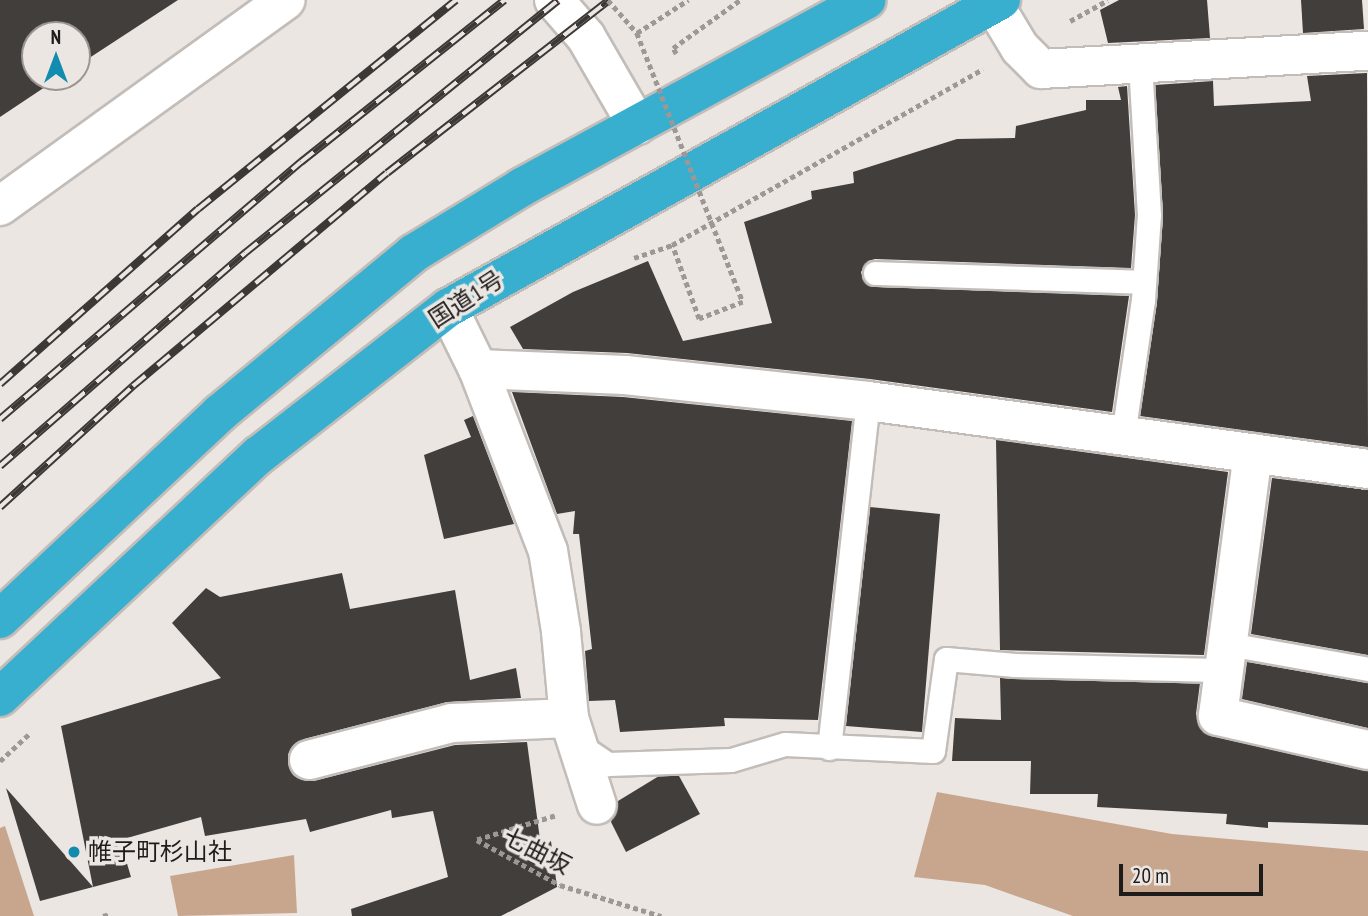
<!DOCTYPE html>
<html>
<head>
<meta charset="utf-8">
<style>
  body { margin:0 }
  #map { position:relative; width:1368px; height:916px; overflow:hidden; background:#ece6e3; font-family:"PT Sans Narrow","Noto Sans JP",sans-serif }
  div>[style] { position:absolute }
  .forest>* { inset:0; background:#c8a68e }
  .building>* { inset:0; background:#423e3b }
  .path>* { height:4.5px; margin-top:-2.25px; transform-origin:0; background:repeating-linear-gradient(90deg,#9d9896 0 5px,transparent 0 8.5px) }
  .roads { filter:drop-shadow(2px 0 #c2bdb9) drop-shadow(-2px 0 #c2bdb9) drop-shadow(0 2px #c2bdb9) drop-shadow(0 -2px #c2bdb9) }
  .service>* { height:23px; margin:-11.5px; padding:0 11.5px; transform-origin:11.5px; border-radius:11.5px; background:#fff }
  .minor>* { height:38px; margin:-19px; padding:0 19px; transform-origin:19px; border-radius:19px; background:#fff }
  .trunk>* { height:38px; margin:-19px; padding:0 19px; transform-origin:19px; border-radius:19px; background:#38afce }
  .rail>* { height:8px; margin-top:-4px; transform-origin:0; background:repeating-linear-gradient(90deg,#ece6e3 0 16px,#3b3836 0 32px); box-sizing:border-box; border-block:2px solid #3b3836 }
  .path-bridge>* { height:4.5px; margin-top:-2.25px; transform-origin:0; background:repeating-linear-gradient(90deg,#9d9896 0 5px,transparent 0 8.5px) }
  .dots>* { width:19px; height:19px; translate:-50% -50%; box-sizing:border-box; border:4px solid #ece6e3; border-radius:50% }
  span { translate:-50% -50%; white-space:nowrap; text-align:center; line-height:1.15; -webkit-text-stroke:7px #ece6e3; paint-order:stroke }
  .street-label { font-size:24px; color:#1e1c1a }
  .poi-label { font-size:24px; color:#1e1c1a }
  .left { translate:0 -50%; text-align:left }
  .north { position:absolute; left:21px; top:21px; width:70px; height:70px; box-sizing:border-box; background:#ece6e3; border:2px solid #9a9593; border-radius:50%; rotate:0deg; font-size:19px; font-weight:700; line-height:28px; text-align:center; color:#1e1c1a }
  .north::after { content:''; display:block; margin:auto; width:24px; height:32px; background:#118cae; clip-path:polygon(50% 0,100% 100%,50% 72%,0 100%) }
  .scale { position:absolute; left:1119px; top:864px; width:144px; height:32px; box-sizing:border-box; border:4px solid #1e1c1a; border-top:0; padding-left:9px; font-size:21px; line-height:24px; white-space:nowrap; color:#1e1c1a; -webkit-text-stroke:5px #ece6e3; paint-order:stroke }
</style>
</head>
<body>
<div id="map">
  <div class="forest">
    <div style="clip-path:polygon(937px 792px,1172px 834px,1368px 851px,1368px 916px,1073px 916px,985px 885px,914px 877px)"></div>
    <div style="clip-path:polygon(5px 826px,34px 916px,0 916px,0 828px)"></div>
    <div style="clip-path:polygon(294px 855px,297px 913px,178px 916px,170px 876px)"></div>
  </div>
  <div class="building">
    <div style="clip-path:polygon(0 0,178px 0,77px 66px,77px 35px,35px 35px,35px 77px,60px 77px,0 117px)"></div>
    <div style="clip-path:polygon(1119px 0,1207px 0,1210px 38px,1108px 43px,1100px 10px)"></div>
    <div style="clip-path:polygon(1301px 0,1362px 0,1364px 29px,1303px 33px)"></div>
    <div style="clip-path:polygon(1367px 73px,1368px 447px,1140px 416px,1157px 302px,1163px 216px,1155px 85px,1213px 81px,1214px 106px,1311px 101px,1307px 76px)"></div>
    <div style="clip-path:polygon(1127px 86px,1135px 215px,1131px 268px,875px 259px,868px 261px,861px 272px,863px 280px,875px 287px,1129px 296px,1112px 412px,870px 379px,627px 353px,523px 349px,510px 327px,573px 292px,648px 261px,683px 341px,772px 323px,744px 222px,812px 199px,811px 191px,854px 183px,853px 172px,957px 139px,1015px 138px,1016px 126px,1086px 110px,1086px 100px,1121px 100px,1118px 87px)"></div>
    <div style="clip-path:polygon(512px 392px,623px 397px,852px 421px,818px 720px,724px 718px,725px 726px,620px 732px,615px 700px,589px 701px,585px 651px,592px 649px,579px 534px,573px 534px,575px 511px,557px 514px)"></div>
    <div style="clip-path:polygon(473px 416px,514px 524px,444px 539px,424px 455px,471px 437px,464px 420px)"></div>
    <div style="clip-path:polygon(996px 440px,1228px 472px,1204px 655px,1000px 650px)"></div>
    <div style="clip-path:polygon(1272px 478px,1368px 490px,1368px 655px,1251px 634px)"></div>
    <div style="clip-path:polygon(870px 507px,940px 514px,922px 732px,846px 726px)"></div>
    <div style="clip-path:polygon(342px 573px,350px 609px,455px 590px,470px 680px,516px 668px,521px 698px,447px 702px,304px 739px,288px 754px,293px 775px,314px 781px,455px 745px,527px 742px,541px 847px,551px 841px,557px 887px,501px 916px,352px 916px,351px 909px,448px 877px,433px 811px,392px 818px,391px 810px,310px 832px,306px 819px,205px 836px,201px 817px,120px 840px,131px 877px,93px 887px,61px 726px,221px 678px,172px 623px,206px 588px,220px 597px)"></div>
    <div style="clip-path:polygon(1247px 662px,1368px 683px,1368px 728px,1242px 699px)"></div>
    <div style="clip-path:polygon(1000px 678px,1200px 683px,1196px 714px,1204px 733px,1368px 771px,1368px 825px,1268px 822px,1268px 828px,1226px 824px,1227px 814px,1097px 807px,1098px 794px,1030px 794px,1031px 761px,952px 761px,955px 718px,1001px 720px)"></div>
    <div style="clip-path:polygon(659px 776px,679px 776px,700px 814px,626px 852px,611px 822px,618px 801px)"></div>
    <div style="clip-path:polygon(6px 788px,93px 887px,40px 901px)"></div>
  </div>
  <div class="path">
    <div style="left:1070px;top:21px;width:43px;rotate:-28.9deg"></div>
    <div style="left:637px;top:33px;width:61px;rotate:-32.9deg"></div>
    <div style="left:676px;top:54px;width:7px;rotate:-117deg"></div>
    <div style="left:673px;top:48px;width:82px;rotate:-35.6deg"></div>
    <div style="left:634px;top:258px;width:40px;rotate:-18.9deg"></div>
    <div style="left:672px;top:245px;width:357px;rotate:-29.5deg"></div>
    <div style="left:0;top:761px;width:41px;rotate:-43deg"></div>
    <div style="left:555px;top:816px;width:82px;rotate:162.9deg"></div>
    <div style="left:477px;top:840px;width:94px;rotate:28.5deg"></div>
    <div style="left:560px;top:885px;width:106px;rotate:17.1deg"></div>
    <div style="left:103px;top:916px;width:7px;rotate:-16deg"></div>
  </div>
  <div class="roads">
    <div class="service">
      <div style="left:875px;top:273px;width:269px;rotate:1.9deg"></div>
      <div style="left:1123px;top:435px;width:136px;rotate:-81.6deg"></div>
      <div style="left:1143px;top:300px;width:85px;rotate:-86deg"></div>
      <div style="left:1149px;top:215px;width:152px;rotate:-93.4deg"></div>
      <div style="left:1228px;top:644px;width:142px;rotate:10.1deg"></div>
      <div style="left:578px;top:744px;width:36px;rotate:34deg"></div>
      <div style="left:608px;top:764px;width:123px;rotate:-1.9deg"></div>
      <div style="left:731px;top:760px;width:56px;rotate:-16.5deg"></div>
      <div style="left:785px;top:744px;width:148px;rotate:2.7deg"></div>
      <div style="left:933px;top:751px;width:93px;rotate:-82deg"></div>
      <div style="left:946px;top:659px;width:69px;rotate:5deg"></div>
      <div style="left:1015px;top:665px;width:210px;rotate:1.4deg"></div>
      <div style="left:829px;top:748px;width:349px;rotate:-83.6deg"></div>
    </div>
    <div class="minor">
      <div style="left:554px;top:0;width:49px;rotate:49.1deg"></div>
      <div style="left:586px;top:37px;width:102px;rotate:59.9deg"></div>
      <div style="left:991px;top:0;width:56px;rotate:58.9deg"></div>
      <div style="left:1020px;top:48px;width:30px;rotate:45deg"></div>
      <div style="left:1041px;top:69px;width:327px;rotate:-3.2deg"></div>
      <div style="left:0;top:206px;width:352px;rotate:-35.8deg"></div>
      <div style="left:478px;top:369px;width:147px;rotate:2.3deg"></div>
      <div style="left:625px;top:375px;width:244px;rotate:6.1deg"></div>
      <div style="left:868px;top:401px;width:505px;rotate:7.74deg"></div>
      <div style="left:1253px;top:453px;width:265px;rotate:97.6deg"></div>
      <div style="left:1218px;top:716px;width:154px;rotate:12.8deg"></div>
      <div style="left:569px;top:718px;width:91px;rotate:72.2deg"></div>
      <div style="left:309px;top:760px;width:148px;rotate:-14.5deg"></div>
      <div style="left:452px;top:723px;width:117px;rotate:-2.4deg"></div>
      <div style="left:569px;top:718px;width:87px;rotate:-95.3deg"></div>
      <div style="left:561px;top:631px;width:81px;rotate:-99.2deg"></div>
      <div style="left:548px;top:551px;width:195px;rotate:-111deg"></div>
      <div style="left:478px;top:369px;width:68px;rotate:-116.2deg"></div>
    </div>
    <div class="trunk">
      <div style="left:0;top:619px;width:301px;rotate:-43.1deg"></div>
      <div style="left:220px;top:413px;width:251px;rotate:-39.5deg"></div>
      <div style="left:414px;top:253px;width:127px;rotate:-31.4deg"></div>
      <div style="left:522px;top:187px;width:392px;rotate:-28.5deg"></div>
      <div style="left:0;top:697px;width:354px;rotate:-43.1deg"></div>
      <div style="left:259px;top:455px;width:239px;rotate:-37.9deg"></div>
      <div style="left:448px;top:308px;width:633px;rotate:-29.12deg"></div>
    </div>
  </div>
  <div class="rail">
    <div style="left:0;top:384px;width:264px;rotate:-41.5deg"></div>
    <div style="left:198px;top:209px;width:332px;rotate:-39deg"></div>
    <div style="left:0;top:419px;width:396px;rotate:-40.5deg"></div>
    <div style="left:301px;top:162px;width:260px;rotate:-38.5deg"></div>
    <div style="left:0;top:466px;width:325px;rotate:-41deg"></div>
    <div style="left:245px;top:253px;width:402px;rotate:-38.9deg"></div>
    <div style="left:0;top:507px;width:180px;rotate:-42.3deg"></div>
    <div style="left:133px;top:386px;width:331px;rotate:-40deg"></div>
    <div style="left:387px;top:173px;width:281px;rotate:-37.9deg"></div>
  </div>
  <div class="path-bridge">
    <div style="left:608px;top:0;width:44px;rotate:48.7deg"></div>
    <div style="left:637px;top:33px;width:289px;rotate:68.5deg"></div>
    <div style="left:743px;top:302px;width:47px;rotate:158.9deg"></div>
    <div style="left:699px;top:319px;width:79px;rotate:-110deg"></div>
  </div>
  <div class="dots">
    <div style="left:74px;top:852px;background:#118cae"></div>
  </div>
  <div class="street-label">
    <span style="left:466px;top:299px;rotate:-33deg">国道1号</span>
    <span style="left:537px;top:851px;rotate:27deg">七曲坂</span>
  </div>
  <div class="poi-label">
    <span class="left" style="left:88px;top:852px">帷子町杉山社</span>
  </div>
  <div class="north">N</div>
  <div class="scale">20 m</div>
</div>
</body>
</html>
